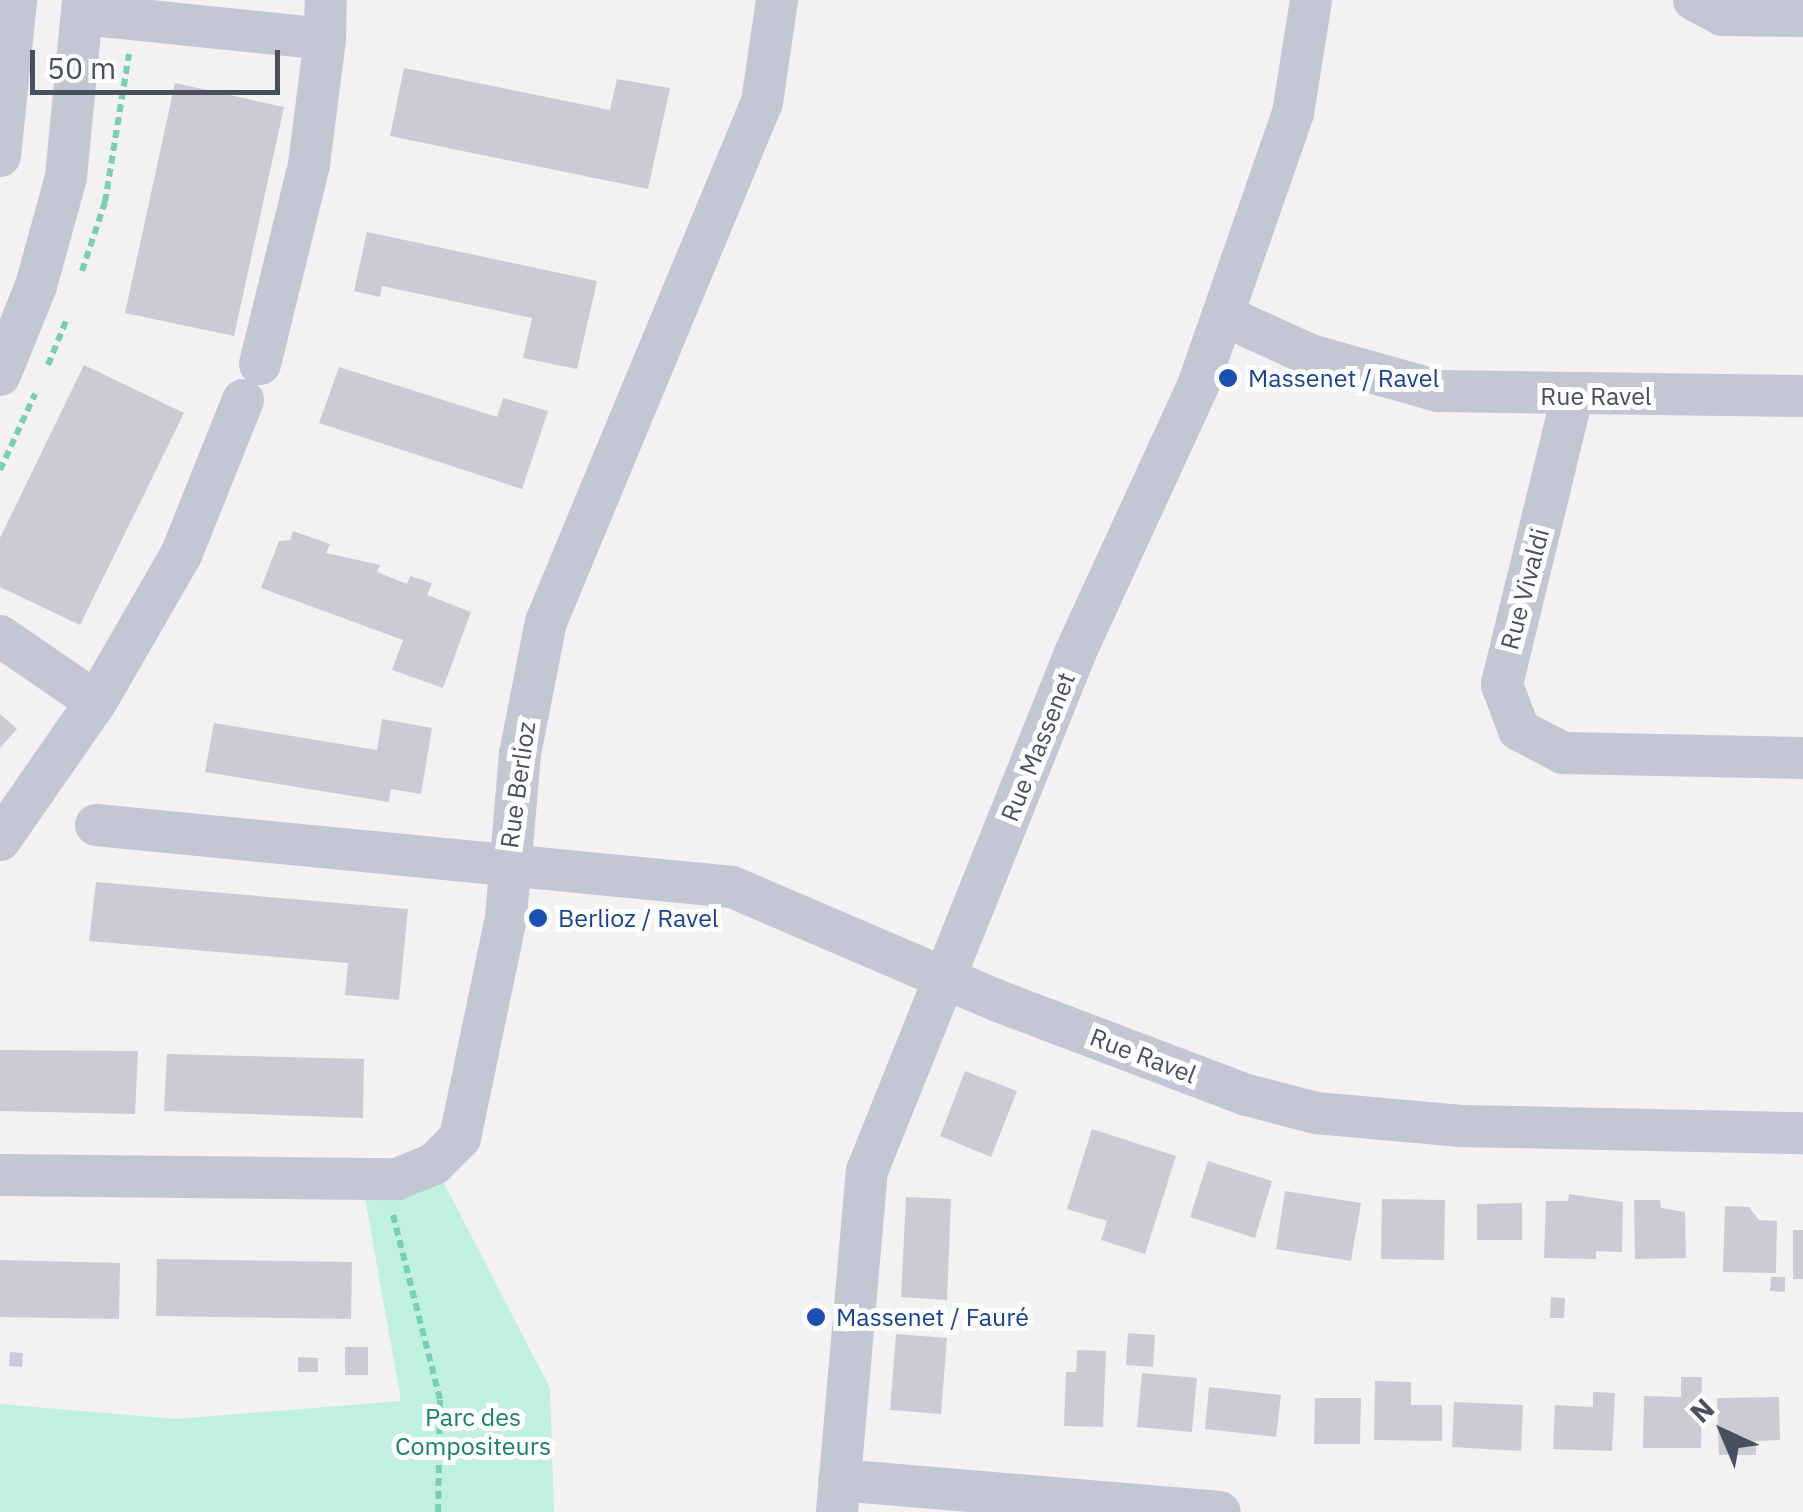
<!DOCTYPE html>
<html>
<head>
<meta charset="utf-8">
<style>
  body { margin:0 }
  #map { position:relative; width:1803px; height:1512px; overflow:hidden; background:#f3f1f1; font-family:"IBM Plex Sans",sans-serif }
  div>[style] { position:absolute }
  .green>* { inset:0; background:#c0f1de }
  .building>* { inset:0; background:#cbccd3 }
  .path>* { height:6px; margin-top:-3px; transform-origin:0; background:repeating-linear-gradient(90deg,#77cfb8 0 8px,transparent 0 13px) }
  .minor>* { height:42px; margin:-21px; padding:0 21px; transform-origin:21px; border-radius:21px; background:#c2c7d3 }
  .dots>* { width:28px; height:28px; translate:-50% -50%; box-sizing:border-box; border:5px solid #fff; border-radius:50% }
  span { translate:-50% -50%; white-space:nowrap; text-align:center; line-height:1.15; -webkit-text-stroke:10px #fff; paint-order:stroke }
  .transit-label { font-size:25px; color:#164399 }
  .left { translate:0 -50%; text-align:left }
  .street-label { font-size:25px; color:#484f5f }
  .park-label { font-size:25px; color:#168365 }
  .north { position:absolute; left:1673px; top:1382px; width:100px; height:100px; -webkit-text-stroke:8px #fff; paint-order:stroke; rotate:316deg; font-size:28px; font-weight:700; line-height:40px; text-align:center; color:#484f5f }
  .north::after { content:''; display:block; margin:auto; width:35px; height:45px; background:#484f5f; clip-path:polygon(50% 0,100% 100%,50% 72%,0 100%) }
  .scale { position:absolute; left:30px; top:50px; width:250px; height:45px; box-sizing:border-box; border:5px solid #484f5f; border-top:0; padding-left:12px; font-size:30px; line-height:35px; white-space:nowrap; color:#484f5f; -webkit-text-stroke:8px #fff; paint-order:stroke }
</style>
</head>
<body>
<div id="map">
  <div class="green">
    <div style="clip-path:polygon(434px 1164px,550px 1388px,554px 1512px,0 1512px,0 1404px,176px 1419px,401px 1401px,362px 1181px)"></div>
  </div>
  <div class="building">
    <div style="clip-path:polygon(404px 68px,610px 110px,617px 79px,670px 88px,648px 189px,390px 136px)"></div>
    <div style="clip-path:polygon(175px 83px,284px 107px,234px 336px,125px 313px)"></div>
    <div style="clip-path:polygon(367px 232px,597px 281px,577px 369px,523px 358px,532px 318px,382px 286px,380px 297px,354px 291px)"></div>
    <div style="clip-path:polygon(84px 365px,184px 413px,80px 625px,0 587px,0 538px)"></div>
    <div style="clip-path:polygon(339px 367px,497px 417px,503px 398px,548px 411px,522px 489px,319px 423px)"></div>
    <div style="clip-path:polygon(293px 531px,330px 544px,326px 553px,380px 565px,377px 572px,407px 584px,410px 576px,432px 583px,427px 595px,471px 612px,443px 688px,392px 670px,403px 640px,261px 588px,279px 541px,290px 540px)"></div>
    <div style="clip-path:polygon(0 714px,17px 729px,0 748px)"></div>
    <div style="clip-path:polygon(382px 719px,432px 728px,421px 794px,391px 789px,389px 802px,205px 772px,214px 723px,377px 750px)"></div>
    <div style="clip-path:polygon(96px 882px,408px 909px,399px 1000px,345px 995px,348px 963px,89px 941px)"></div>
    <div style="clip-path:polygon(0 1050px,138px 1051px,135px 1114px,0 1111px)"></div>
    <div style="clip-path:polygon(167px 1054px,364px 1059px,363px 1118px,164px 1111px)"></div>
    <div style="clip-path:polygon(965px 1071px,1017px 1091px,991px 1157px,940px 1136px)"></div>
    <div style="clip-path:polygon(1092px 1129px,1176px 1156px,1145px 1254px,1101px 1240px,1107px 1221px,1067px 1209px)"></div>
    <div style="clip-path:polygon(1208px 1161px,1272px 1181px,1255px 1238px,1190px 1217px)"></div>
    <div style="clip-path:polygon(1285px 1191px,1361px 1203px,1351px 1261px,1276px 1249px)"></div>
    <div style="clip-path:polygon(1569px 1194px,1623px 1202px,1622px 1252px,1596px 1251px,1596px 1259px,1544px 1258px,1546px 1201px,1568px 1201px)"></div>
    <div style="clip-path:polygon(906px 1197px,951px 1199px,947px 1300px,901px 1297px)"></div>
    <div style="clip-path:polygon(1382px 1199px,1445px 1200px,1444px 1260px,1381px 1259px)"></div>
    <div style="clip-path:polygon(1634px 1200px,1660px 1200px,1661px 1208px,1685px 1212px,1686px 1258px,1635px 1259px)"></div>
    <div style="clip-path:polygon(1522px 1203px,1522px 1240px,1477px 1240px,1477px 1204px)"></div>
    <div style="clip-path:polygon(1725px 1206px,1749px 1207px,1759px 1220px,1777px 1221px,1776px 1273px,1723px 1272px)"></div>
    <div style="clip-path:polygon(1793px 1230px,1803px 1230px,1803px 1279px,1793px 1279px)"></div>
    <div style="clip-path:polygon(157px 1259px,352px 1262px,351px 1319px,156px 1316px)"></div>
    <div style="clip-path:polygon(0 1260px,120px 1263px,119px 1319px,0 1317px)"></div>
    <div style="clip-path:polygon(1771px 1277px,1785px 1277px,1785px 1292px,1770px 1291px)"></div>
    <div style="clip-path:polygon(1551px 1297px,1565px 1298px,1564px 1318px,1550px 1318px)"></div>
    <div style="clip-path:polygon(1128px 1333px,1155px 1335px,1153px 1367px,1126px 1365px)"></div>
    <div style="clip-path:polygon(896px 1334px,947px 1338px,941px 1414px,890px 1410px)"></div>
    <div style="clip-path:polygon(345px 1347px,368px 1347px,368px 1375px,345px 1375px)"></div>
    <div style="clip-path:polygon(1077px 1350px,1106px 1351px,1103px 1427px,1064px 1426px,1066px 1372px,1076px 1372px)"></div>
    <div style="clip-path:polygon(10px 1352px,23px 1353px,22px 1367px,9px 1366px)"></div>
    <div style="clip-path:polygon(298px 1357px,318px 1358px,318px 1372px,298px 1372px)"></div>
    <div style="clip-path:polygon(1142px 1373px,1197px 1378px,1192px 1432px,1137px 1427px)"></div>
    <div style="clip-path:polygon(1681px 1377px,1702px 1377px,1701px 1448px,1643px 1448px,1644px 1396px,1681px 1397px)"></div>
    <div style="clip-path:polygon(1375px 1381px,1411px 1382px,1411px 1405px,1442px 1405px,1442px 1441px,1374px 1440px)"></div>
    <div style="clip-path:polygon(1209px 1387px,1281px 1395px,1276px 1437px,1205px 1429px)"></div>
    <div style="clip-path:polygon(1593px 1392px,1615px 1393px,1612px 1451px,1553px 1449px,1555px 1405px,1593px 1407px)"></div>
    <div style="clip-path:polygon(1779px 1397px,1780px 1440px,1756px 1441px,1756px 1455px,1719px 1455px,1717px 1398px)"></div>
    <div style="clip-path:polygon(1315px 1398px,1361px 1398px,1360px 1444px,1314px 1444px)"></div>
    <div style="clip-path:polygon(1454px 1402px,1523px 1405px,1521px 1451px,1452px 1447px)"></div>
  </div>
  <div class="path">
    <div style="left:82px;top:271px;width:73px;rotate:-71.6deg"></div>
    <div style="left:105px;top:202px;width:150px;rotate:-80.8deg"></div>
    <div style="left:48px;top:365px;width:48px;rotate:-67.8deg"></div>
    <div style="left:0;top:470px;width:84px;rotate:-65.3deg"></div>
    <div style="left:393px;top:1215px;width:191px;rotate:75.7deg"></div>
    <div style="left:440px;top:1400px;width:112px;rotate:91deg"></div>
  </div>
  <div class="minor">
    <div style="left:1694px;top:0;width:32px;rotate:28deg"></div>
    <div style="left:1722px;top:15px;width:81px;rotate:0.7deg"></div>
    <div style="left:83px;top:14px;width:243px;rotate:5.9deg"></div>
    <div style="left:325px;top:39px;width:39px;rotate:-89deg"></div>
    <div style="left:0;top:156px;width:157px;rotate:-84.1deg"></div>
    <div style="left:1223px;top:315px;width:96px;rotate:24.7deg"></div>
    <div style="left:1310px;top:355px;width:133px;rotate:15.7deg"></div>
    <div style="left:1438px;top:391px;width:365px;rotate:0.8deg"></div>
    <div style="left:260px;top:364px;width:206px;rotate:-76.2deg"></div>
    <div style="left:309px;top:164px;width:126px;rotate:-82.7deg"></div>
    <div style="left:0;top:375px;width:96px;rotate:-68deg"></div>
    <div style="left:36px;top:286px;width:113px;rotate:-74.6deg"></div>
    <div style="left:66px;top:177px;width:178px;rotate:-84.5deg"></div>
    <div style="left:1572px;top:397px;width:296px;rotate:103.7deg"></div>
    <div style="left:1502px;top:685px;width:48px;rotate:69.3deg"></div>
    <div style="left:1519px;top:730px;width:50px;rotate:27.6deg"></div>
    <div style="left:1563px;top:753px;width:240px;rotate:1.2deg"></div>
    <div style="left:0;top:636px;width:116px;rotate:34.5deg"></div>
    <div style="left:96px;top:702px;width:170px;rotate:-60deg"></div>
    <div style="left:181px;top:555px;width:167px;rotate:-68.2deg"></div>
    <div style="left:96px;top:825px;width:639px;rotate:5.57deg"></div>
    <div style="left:732px;top:887px;width:289px;rotate:23.2deg"></div>
    <div style="left:998px;top:1001px;width:266px;rotate:20.7deg"></div>
    <div style="left:1247px;top:1095px;width:71px;rotate:14.6deg"></div>
    <div style="left:1316px;top:1113px;width:146px;rotate:5.1deg"></div>
    <div style="left:1461px;top:1126px;width:342px;rotate:1.2deg"></div>
    <div style="left:0;top:840px;width:168px;rotate:-55.2deg"></div>
    <div style="left:0;top:1175px;width:397px;rotate:0.6deg"></div>
    <div style="left:397px;top:1179px;width:40px;rotate:-22deg"></div>
    <div style="left:434px;top:1164px;width:37px;rotate:-45deg"></div>
    <div style="left:460px;top:1138px;width:226px;rotate:-78.2deg"></div>
    <div style="left:506px;top:917px;width:164px;rotate:-85.1deg"></div>
    <div style="left:520px;top:754px;width:135px;rotate:-78.9deg"></div>
    <div style="left:546px;top:622px;width:563px;rotate:-67.44deg"></div>
    <div style="left:762px;top:102px;width:103px;rotate:-81.6deg"></div>
    <div style="left:839px;top:1480px;width:382px;rotate:4.8deg"></div>
    <div style="left:837px;top:1512px;width:342px;rotate:-85deg"></div>
    <div style="left:867px;top:1171px;width:560px;rotate:-68.1deg"></div>
    <div style="left:1076px;top:651px;width:295px;rotate:-65.3deg"></div>
    <div style="left:1199px;top:383px;width:286px;rotate:-70.8deg"></div>
    <div style="left:1293px;top:113px;width:114px;rotate:-80.9deg"></div>
  </div>
  <div class="dots">
    <div style="left:1228px;top:378px;background:#1a4fb4"></div>
    <div style="left:538px;top:918px;background:#1a4fb4"></div>
    <div style="left:816px;top:1317px;background:#1a4fb4"></div>
  </div>
  <div class="transit-label">
    <span class="left" style="left:1248px;top:378px">Massenet / Ravel</span>
    <span class="left" style="left:558px;top:918px">Berlioz / Ravel</span>
    <span class="left" style="left:836px;top:1317px">Massenet / Fauré</span>
  </div>
  <div class="street-label">
    <span style="left:1596px;top:396px">Rue Ravel</span>
    <span style="left:1525px;top:589px;rotate:-75deg">Rue Vivaldi</span>
    <span style="left:1038px;top:747px;rotate:-68deg">Rue Massenet</span>
    <span style="left:518px;top:785px;rotate:-82deg">Rue Berlioz</span>
    <span style="left:1143px;top:1056px;rotate:21deg">Rue Ravel</span>
  </div>
  <div class="park-label">
    <span style="left:473px;top:1432px">Parc des<br>Compositeurs</span>
  </div>
  <div class="north">N</div>
  <div class="scale">50 m</div>
</div>
</body>
</html>
